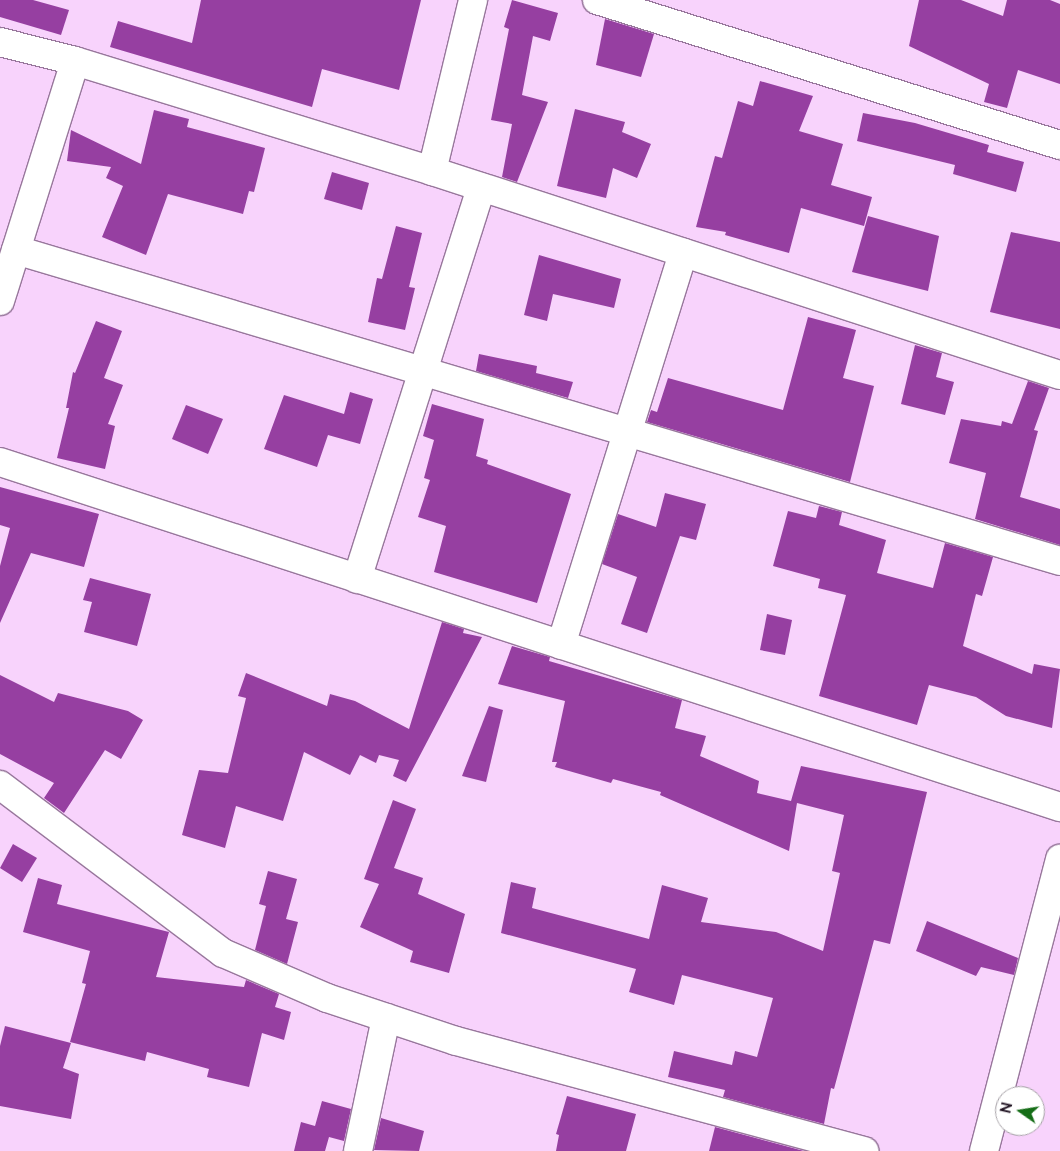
<!DOCTYPE html>
<html>
<head>
<meta charset="utf-8">
<style>
  body { margin:0 }
  #map { position:relative; width:1060px; height:1151px; overflow:hidden; background:#f8d3fc; font-family:Raleway,sans-serif }
  div>[style] { position:absolute }
  .building>* { inset:0; background:#963fa1 }
  .roads { filter:drop-shadow(1px 0 #98779c) drop-shadow(-1px 0 #98779c) drop-shadow(0 1px #98779c) drop-shadow(0 -1px #98779c) }
  .minor>* { height:28px; margin:-14px; padding:0 14px; transform-origin:14px; border-radius:14px; background:#fff }
  span { translate:-50% -50%; white-space:nowrap; text-align:center; line-height:1.15; -webkit-text-stroke:5px #fff; paint-order:stroke }
  .north { position:absolute; left:995px; top:1086px; width:50px; height:50px; box-sizing:border-box; background:#fff; border:1px solid #a7a2a8; border-radius:50%; rotate:283deg; font-size:14px; font-weight:700; line-height:20px; text-align:center; color:#231625 }
  .north::after { content:''; display:block; margin:auto; width:18px; height:22px; background:#156d17; clip-path:polygon(50% 0,100% 100%,50% 72%,0 100%) }
</style>
</head>
<body>
<div id="map">
  <div class="building">
    <div style="clip-path:polygon(0 0,33px 0,69px 10px,61px 35px,0 17px)"></div>
    <div style="clip-path:polygon(201px 0,421px 0,399px 90px,322px 69px,312px 107px,110px 47px,118px 21px,192px 43px)"></div>
    <div style="clip-path:polygon(512px 0,558px 13px,550px 41px,533px 36px,522px 95px,548px 102px,517px 182px,502px 177px,512px 124px,491px 120px,509px 29px,504px 27px)"></div>
    <div style="clip-path:polygon(919px 0,961px 0,1003px 16px,1007px 0,1050px 0,1060px 4px,1060px 84px,1018px 70px,1007px 108px,984px 102px,989px 84px,909px 46px)"></div>
    <div style="clip-path:polygon(605px 19px,654px 34px,641px 77px,596px 65px)"></div>
    <div style="clip-path:polygon(760px 81px,813px 96px,799px 131px,843px 144px,831px 185px,872px 197px,864px 226px,801px 208px,789px 253px,725px 235px,726px 232px,696px 227px,715px 156px,722px 158px,738px 101px,753px 106px)"></div>
    <div style="clip-path:polygon(575px 109px,625px 122px,622px 132px,651px 144px,637px 178px,613px 168px,606px 198px,557px 186px)"></div>
    <div style="clip-path:polygon(154px 110px,189px 119px,187px 127px,265px 148px,254px 192px,249px 191px,243px 214px,168px 194px,146px 255px,102px 237px,123px 186px,106px 178px,111px 167px,67px 161px,71px 130px,141px 164px)"></div>
    <div style="clip-path:polygon(863px 113px,915px 123px,989px 145px,987px 152px,1024px 162px,1016px 192px,953px 174px,955px 165px,857px 141px)"></div>
    <div style="clip-path:polygon(332px 172px,369px 183px,362px 210px,324px 199px)"></div>
    <div style="clip-path:polygon(868px 216px,939px 236px,928px 291px,852px 272px)"></div>
    <div style="clip-path:polygon(396px 226px,422px 233px,409px 287px,415px 288px,405px 330px,368px 322px,377px 278px,382px 279px)"></div>
    <div style="clip-path:polygon(1011px 232px,1060px 242px,1060px 329px,990px 312px)"></div>
    <div style="clip-path:polygon(539px 255px,621px 279px,614px 308px,553px 294px,547px 321px,524px 315px)"></div>
    <div style="clip-path:polygon(808px 317px,856px 330px,843px 378px,874px 386px,850px 482px,647px 422px,651px 410px,657px 412px,668px 378px,783px 410px)"></div>
    <div style="clip-path:polygon(96px 321px,122px 331px,104px 378px,123px 385px,108px 424px,115px 426px,105px 469px,57px 458px,69px 408px,66px 408px,73px 372px,75px 373px)"></div>
    <div style="clip-path:polygon(915px 345px,942px 353px,936px 377px,954px 382px,945px 415px,901px 404px)"></div>
    <div style="clip-path:polygon(479px 354px,537px 366px,536px 373px,573px 382px,568px 398px,476px 371px)"></div>
    <div style="clip-path:polygon(1028px 381px,1049px 388px,1034px 430px,1038px 431px,1020px 497px,1060px 509px,1060px 545px,975px 519px,986px 473px,949px 463px,961px 419px,1001px 426px,1002px 421px,1012px 424px)"></div>
    <div style="clip-path:polygon(350px 392px,373px 399px,360px 444px,328px 435px,317px 467px,264px 449px,284px 395px,344px 414px)"></div>
    <div style="clip-path:polygon(432px 404px,484px 419px,476px 456px,488px 460px,487px 464px,571px 494px,537px 603px,434px 572px,446px 526px,418px 517px,430px 480px,424px 478px,434px 440px,423px 436px)"></div>
    <div style="clip-path:polygon(186px 405px,223px 419px,208px 454px,172px 439px)"></div>
    <div style="clip-path:polygon(0 487px,99px 514px,84px 567px,31px 553px,0 623px,0 566px,10px 528px,0 525px)"></div>
    <div style="clip-path:polygon(665px 493px,706px 504px,696px 540px,680px 536px,647px 633px,621px 624px,637px 577px,602px 564px,618px 514px,656px 527px)"></div>
    <div style="clip-path:polygon(819px 506px,842px 512px,839px 525px,886px 540px,877px 573px,933px 588px,945px 543px,993px 557px,982px 596px,976px 594px,963px 646px,1032px 674px,1034px 664px,1060px 669px,1052px 728px,1006px 716px,976px 697px,929px 685px,917px 725px,819px 696px,846px 595px,818px 588px,820px 579px,773px 566px,788px 511px,816px 518px)"></div>
    <div style="clip-path:polygon(90px 578px,151px 594px,137px 646px,84px 632px,92px 602px,83px 600px)"></div>
    <div style="clip-path:polygon(767px 614px,792px 620px,785px 655px,760px 650px)"></div>
    <div style="clip-path:polygon(442px 622px,464px 629px,463px 633px,482px 637px,406px 782px,393px 776px,399px 760px,379px 755px,376px 763px,360px 755px,350px 775px,304px 752px,283px 821px,236px 806px,225px 848px,182px 835px,199px 770px,228px 773px,246px 698px,238px 696px,246px 673px,327px 706px,330px 694px,355px 701px,409px 729px)"></div>
    <div style="clip-path:polygon(512px 646px,550px 657px,549px 661px,682px 700px,675px 728px,706px 736px,700px 756px,759px 781px,757px 793px,791px 801px,801px 766px,927px 792px,890px 944px,874px 940px,834px 1089px,831px 1088px,824px 1124px,723px 1097px,725px 1090px,668px 1077px,674px 1051px,732px 1065px,735px 1051px,757px 1057px,773px 998px,682px 975px,674px 1005px,629px 992px,636px 969px,501px 933px,511px 882px,536px 888px,532px 908px,649px 939px,662px 885px,708px 898px,701px 922px,776px 932px,823px 951px,840px 873px,832px 871px,844px 815px,797px 803px,789px 851px,660px 795px,661px 792px,613px 779px,611px 783px,555px 767px,557px 762px,552px 762px,565px 701px,498px 684px)"></div>
    <div style="clip-path:polygon(0 675px,54px 702px,58px 693px,128px 711px,143px 720px,121px 759px,105px 750px,64px 813px,44px 798px,54px 783px,0 754px)"></div>
    <div style="clip-path:polygon(489px 706px,503px 710px,486px 782px,462px 776px)"></div>
    <div style="clip-path:polygon(393px 800px,416px 809px,394px 868px,423px 878px,418px 894px,465px 914px,449px 973px,410px 962px,413px 951px,360px 927px,379px 884px,364px 879px)"></div>
    <div style="clip-path:polygon(13px 844px,37px 858px,22px 882px,0 868px)"></div>
    <div style="clip-path:polygon(268px 871px,297px 879px,286px 919px,298px 922px,287px 964px,255px 950px,266px 906px,259px 904px)"></div>
    <div style="clip-path:polygon(38px 878px,62px 885px,57px 904px,169px 932px,156px 977px,244px 987px,246px 980px,279px 994px,275px 1007px,291px 1012px,284px 1040px,262px 1033px,249px 1087px,207px 1077px,209px 1069px,147px 1052px,145px 1061px,70px 1042px,86px 984px,82px 983px,90px 951px,23px 932px)"></div>
    <div style="clip-path:polygon(927px 921px,1018px 958px,1014px 975px,981px 967px,976px 976px,916px 951px)"></div>
    <div style="clip-path:polygon(5px 1026px,71px 1043px,63px 1068px,79px 1074px,71px 1119px,0 1106px,0 1046px)"></div>
    <div style="clip-path:polygon(567px 1096px,636px 1114px,626px 1151px,556px 1151px,559px 1135px,556px 1134px)"></div>
    <div style="clip-path:polygon(322px 1101px,351px 1109px,344px 1141px,329px 1137px,325px 1151px,294px 1151px,301px 1122px,315px 1126px)"></div>
    <div style="clip-path:polygon(381px 1118px,424px 1131px,419px 1151px,374px 1150px)"></div>
    <div style="clip-path:polygon(715px 1127px,804px 1151px,709px 1151px)"></div>
  </div>
  <div class="roads">
    <div class="minor">
      <div style="left:597px;top:0;width:485px;rotate:17.4deg"></div>
      <div style="left:0;top:42px;width:77px;rotate:14.2deg"></div>
      <div style="left:75px;top:61px;width:374px;rotate:17.1deg"></div>
      <div style="left:432px;top:171px;width:660px;rotate:18deg"></div>
      <div style="left:432px;top:171px;width:176px;rotate:-76.5deg"></div>
      <div style="left:16px;top:250px;width:1089px;rotate:16.59deg"></div>
      <div style="left:0;top:301px;width:251px;rotate:-72.6deg"></div>
      <div style="left:0;top:462px;width:1115px;rotate:18.03deg"></div>
      <div style="left:357px;top:579px;width:411px;rotate:-72.4deg"></div>
      <div style="left:561px;top:645px;width:411px;rotate:-72.7deg"></div>
      <div style="left:0;top:785px;width:279px;rotate:37deg"></div>
      <div style="left:223px;top:953px;width:113px;rotate:23.4deg"></div>
      <div style="left:327px;top:998px;width:136px;rotate:18.4deg"></div>
      <div style="left:456px;top:1041px;width:423px;rotate:15.1deg"></div>
      <div style="left:358px;top:1151px;width:136px;rotate:-78.1deg"></div>
      <div style="left:984px;top:1151px;width:302px;rotate:-75.4deg"></div>
    </div>
  </div>
  <div class="north">N</div>
</div>
</body>
</html>
